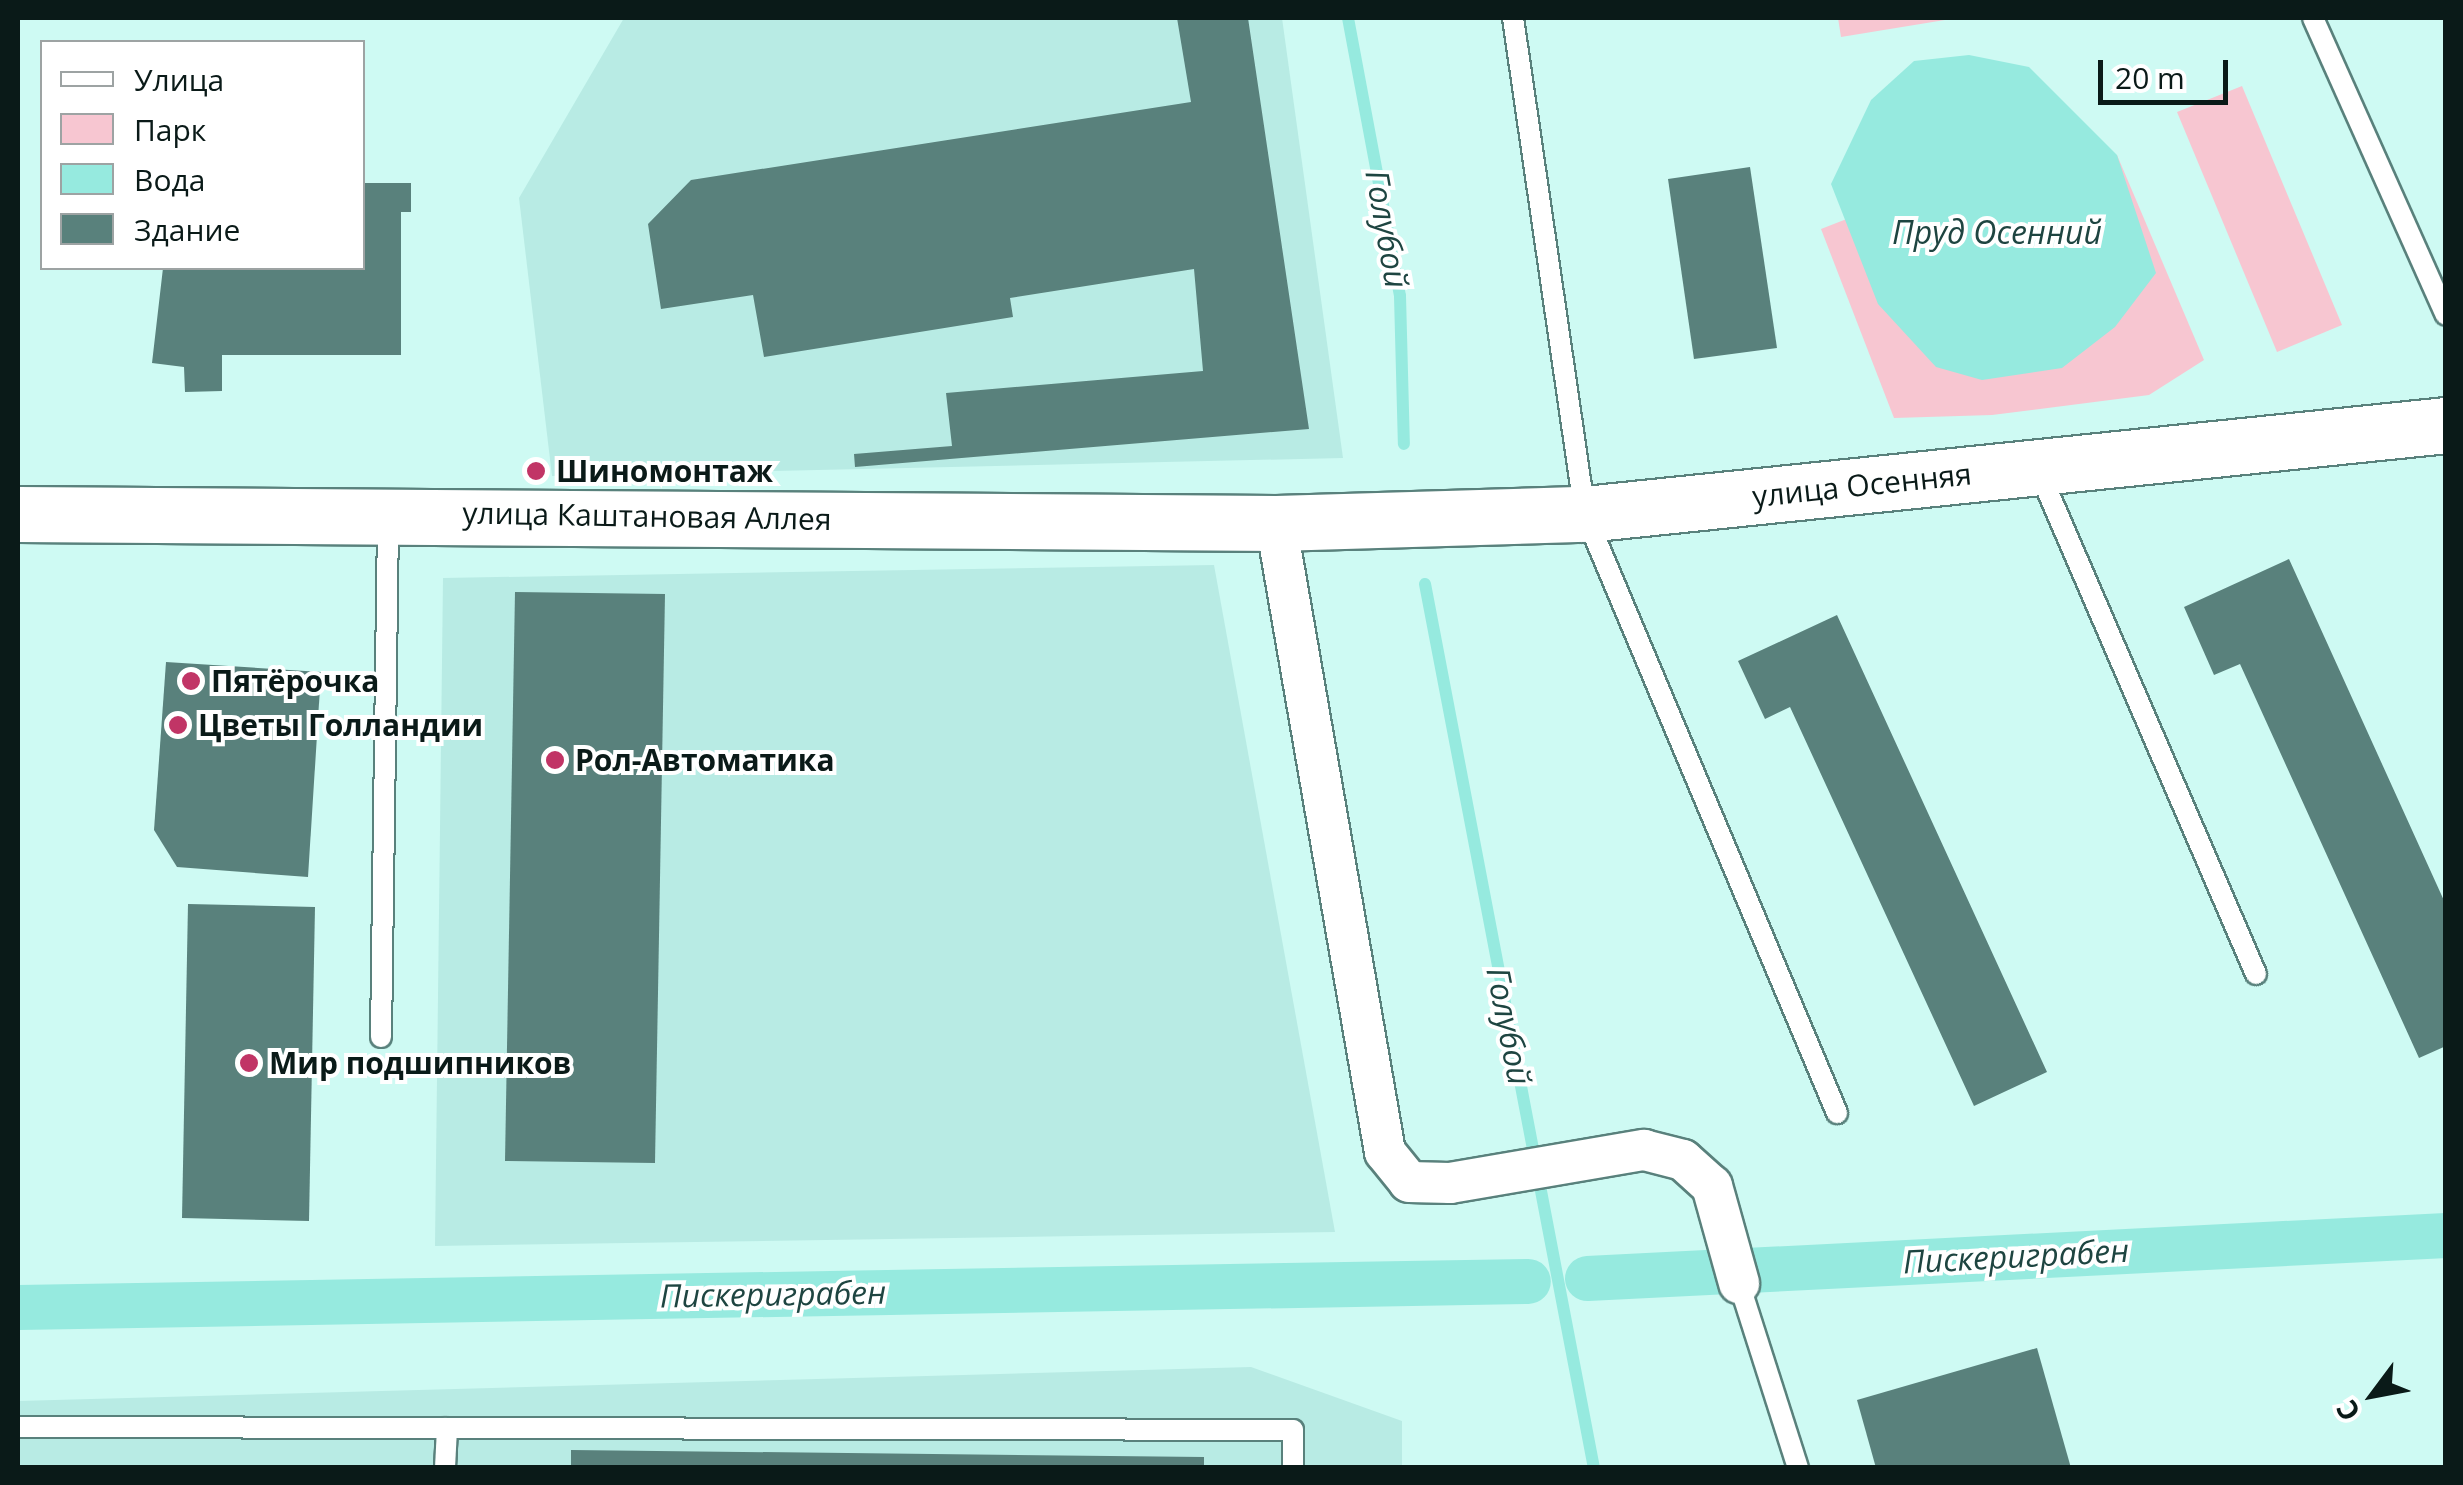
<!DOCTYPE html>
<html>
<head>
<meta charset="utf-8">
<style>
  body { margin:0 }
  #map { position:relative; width:2463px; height:1485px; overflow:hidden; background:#cefaf3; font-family:"Open Sans",sans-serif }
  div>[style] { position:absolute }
  .built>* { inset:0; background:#b8ebe4 }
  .green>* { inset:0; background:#f7c6d1 }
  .water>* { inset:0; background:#96eadf }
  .stream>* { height:12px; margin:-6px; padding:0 6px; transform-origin:6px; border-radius:6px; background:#96eadf }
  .canal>* { height:45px; margin:-22.5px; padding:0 22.5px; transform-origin:22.5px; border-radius:22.5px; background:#96eadf }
  .building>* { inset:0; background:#59817c }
  .roads { filter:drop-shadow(2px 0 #59817c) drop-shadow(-2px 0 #59817c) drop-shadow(0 2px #59817c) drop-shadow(0 -2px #59817c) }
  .lane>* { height:20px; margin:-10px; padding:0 10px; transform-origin:10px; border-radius:10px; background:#fff }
  .street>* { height:40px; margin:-20px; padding:0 20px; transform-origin:20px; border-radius:20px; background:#fff }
  .secondary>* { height:55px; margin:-27.5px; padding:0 27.5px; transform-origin:27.5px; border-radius:27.5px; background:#fff }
  .dots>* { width:28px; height:28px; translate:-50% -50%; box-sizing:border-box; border:5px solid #fff; border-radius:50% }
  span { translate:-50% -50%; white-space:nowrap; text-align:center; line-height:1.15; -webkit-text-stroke:8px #fff; paint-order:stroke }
  .poi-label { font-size:30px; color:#0a1a18; font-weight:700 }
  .left { translate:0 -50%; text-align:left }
  .street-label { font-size:30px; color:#0a1a18 }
  .water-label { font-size:32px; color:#1e4541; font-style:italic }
  .frame { position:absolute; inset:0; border:20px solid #0a1a18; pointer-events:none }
  .legend { position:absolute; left:40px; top:40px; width:325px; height:230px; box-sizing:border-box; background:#fff; border:2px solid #9da3a3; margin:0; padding:12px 18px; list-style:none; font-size:30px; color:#0a1a18 }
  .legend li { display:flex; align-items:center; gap:20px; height:50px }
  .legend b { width:50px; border:2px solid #9da3a3 }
  .north { position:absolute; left:2323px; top:1345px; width:100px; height:100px; -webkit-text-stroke:8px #fff; paint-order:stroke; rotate:238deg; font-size:28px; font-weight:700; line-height:40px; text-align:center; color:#0a1a18 }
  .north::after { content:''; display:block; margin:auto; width:35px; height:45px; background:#0a1a18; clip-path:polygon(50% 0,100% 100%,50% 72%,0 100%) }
  .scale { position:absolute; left:2098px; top:60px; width:130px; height:45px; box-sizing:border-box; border:5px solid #0a1a18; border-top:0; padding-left:12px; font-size:30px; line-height:35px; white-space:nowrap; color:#0a1a18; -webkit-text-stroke:8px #fff; paint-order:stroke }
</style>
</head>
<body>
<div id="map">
  <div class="built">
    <div style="clip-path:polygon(624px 18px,1282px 18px,1343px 458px,552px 476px,519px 198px)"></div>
    <div style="clip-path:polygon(1214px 565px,1335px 1232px,435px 1246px,443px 578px)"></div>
    <div style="clip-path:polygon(1251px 1367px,1402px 1421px,1402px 1467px,18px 1468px,18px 1401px)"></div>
  </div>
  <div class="green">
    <div style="clip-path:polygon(1838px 18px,1957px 18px,1841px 37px)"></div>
    <div style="clip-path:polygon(2242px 86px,2342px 325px,2277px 352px,2177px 112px)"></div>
    <div style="clip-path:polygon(2117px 155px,2204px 360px,2149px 395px,1992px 415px,1894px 418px,1821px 229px,1957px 176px)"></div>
  </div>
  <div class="water">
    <div style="clip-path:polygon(1969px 55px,2029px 67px,2117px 155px,2156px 273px,2115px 327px,2062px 368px,1982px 380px,1936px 367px,1878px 304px,1831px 184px,1871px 100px,1914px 61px)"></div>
  </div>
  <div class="stream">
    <div style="left:1348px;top:18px;width:283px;rotate:79.4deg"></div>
    <div style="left:1400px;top:296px;width:148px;rotate:88.5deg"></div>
    <div style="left:1425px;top:584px;width:900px;rotate:79.18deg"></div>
  </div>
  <div class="canal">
    <div style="left:1587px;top:1278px;width:860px;rotate:-2.87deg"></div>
    <div style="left:18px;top:1307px;width:1510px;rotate:-0.99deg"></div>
  </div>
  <div class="building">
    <div style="clip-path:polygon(1177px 18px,1248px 18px,1309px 429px,855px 467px,854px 454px,952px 446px,946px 393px,1203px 371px,1194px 269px,1010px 298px,1013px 317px,764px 357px,753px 295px,661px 309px,648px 224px,691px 180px,1191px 102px)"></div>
    <div style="clip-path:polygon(1750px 167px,1777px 348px,1694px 359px,1668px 179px)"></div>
    <div style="clip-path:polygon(362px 183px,411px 183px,411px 212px,401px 212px,401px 355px,222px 355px,222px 391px,185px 392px,184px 367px,152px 363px,163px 268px,362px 268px)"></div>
    <div style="clip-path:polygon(2289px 559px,2446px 905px,2446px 1046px,2419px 1058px,2240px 664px,2214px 675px,2184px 607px)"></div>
    <div style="clip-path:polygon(515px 592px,665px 594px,655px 1163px,505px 1161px)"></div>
    <div style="clip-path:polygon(1837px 615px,2047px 1072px,1974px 1106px,1790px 707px,1765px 719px,1738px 661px)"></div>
    <div style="clip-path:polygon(166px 662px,321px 672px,308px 877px,177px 867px,154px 830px)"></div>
    <div style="clip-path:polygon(188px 904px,315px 907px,309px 1221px,182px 1218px)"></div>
    <div style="clip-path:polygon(2037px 1348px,2071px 1468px,1876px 1468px,1857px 1400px)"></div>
    <div style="clip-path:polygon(571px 1450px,1204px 1457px,1204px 1468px,571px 1468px)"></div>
  </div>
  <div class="roads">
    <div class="lane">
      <div style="left:1513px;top:18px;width:501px;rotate:81.74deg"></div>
      <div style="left:1585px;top:514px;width:650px;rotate:67.18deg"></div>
      <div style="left:2313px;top:18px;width:325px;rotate:65.9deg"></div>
      <div style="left:2038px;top:469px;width:550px;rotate:66.65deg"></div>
      <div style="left:381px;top:1037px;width:516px;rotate:-89.22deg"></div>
      <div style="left:1739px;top:1283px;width:194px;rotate:72.3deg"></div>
      <div style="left:18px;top:1427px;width:1275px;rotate:0.13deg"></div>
      <div style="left:1293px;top:1430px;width:38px;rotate:90deg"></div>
      <div style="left:445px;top:1468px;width:40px;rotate:-87.1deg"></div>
    </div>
    <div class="street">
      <div style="left:1276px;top:523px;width:638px;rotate:80.17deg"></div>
      <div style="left:1385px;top:1152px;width:38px;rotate:51deg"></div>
      <div style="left:1409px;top:1182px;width:41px;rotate:1.4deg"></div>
      <div style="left:1450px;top:1183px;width:197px;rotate:-9.7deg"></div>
      <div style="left:1644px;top:1150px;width:40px;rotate:14.4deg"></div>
      <div style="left:1683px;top:1160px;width:39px;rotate:42deg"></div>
      <div style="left:1712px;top:1186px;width:101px;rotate:74.4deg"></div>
    </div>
    <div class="secondary">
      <div style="left:18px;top:514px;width:1258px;rotate:0.41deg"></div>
      <div style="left:1276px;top:523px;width:309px;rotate:-1.7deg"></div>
      <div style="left:1585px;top:514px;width:866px;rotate:-5.9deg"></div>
    </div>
  </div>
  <div class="dots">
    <div style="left:536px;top:471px;background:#c13566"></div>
    <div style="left:191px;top:681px;background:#c13566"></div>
    <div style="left:178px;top:725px;background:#c13566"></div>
    <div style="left:555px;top:760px;background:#c13566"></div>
    <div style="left:249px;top:1063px;background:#c13566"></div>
  </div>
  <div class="poi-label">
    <span class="left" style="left:556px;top:471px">Шиномонтаж</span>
    <span class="left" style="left:211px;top:681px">Пятёрочка</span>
    <span class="left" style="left:198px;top:725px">Цветы Голландии</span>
    <span class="left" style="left:575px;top:760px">Рол-Автоматика</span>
    <span class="left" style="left:269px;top:1063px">Мир подшипников</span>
  </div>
  <div class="street-label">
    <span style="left:1862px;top:485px;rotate:-6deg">улица Осенняя</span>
    <span style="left:647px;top:516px;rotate:1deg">улица Каштановая Аллея</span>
  </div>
  <div class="water-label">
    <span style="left:1387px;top:229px;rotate:80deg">Голубой</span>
    <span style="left:1997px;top:232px">Пруд Осенний</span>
    <span style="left:1509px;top:1026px;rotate:79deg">Голубой</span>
    <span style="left:2016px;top:1256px;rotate:-3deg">Пискериграбен</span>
    <span style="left:773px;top:1294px;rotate:-1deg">Пискериграбен</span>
  </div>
  <div class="frame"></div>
  <ul class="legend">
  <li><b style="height:12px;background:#fff"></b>Улица</li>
  <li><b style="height:28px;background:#f7c6d1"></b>Парк</li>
  <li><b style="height:28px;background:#96eadf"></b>Вода</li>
  <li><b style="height:28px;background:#59817c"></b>Здание</li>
  </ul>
  <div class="north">С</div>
  <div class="scale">20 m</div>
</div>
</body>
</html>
